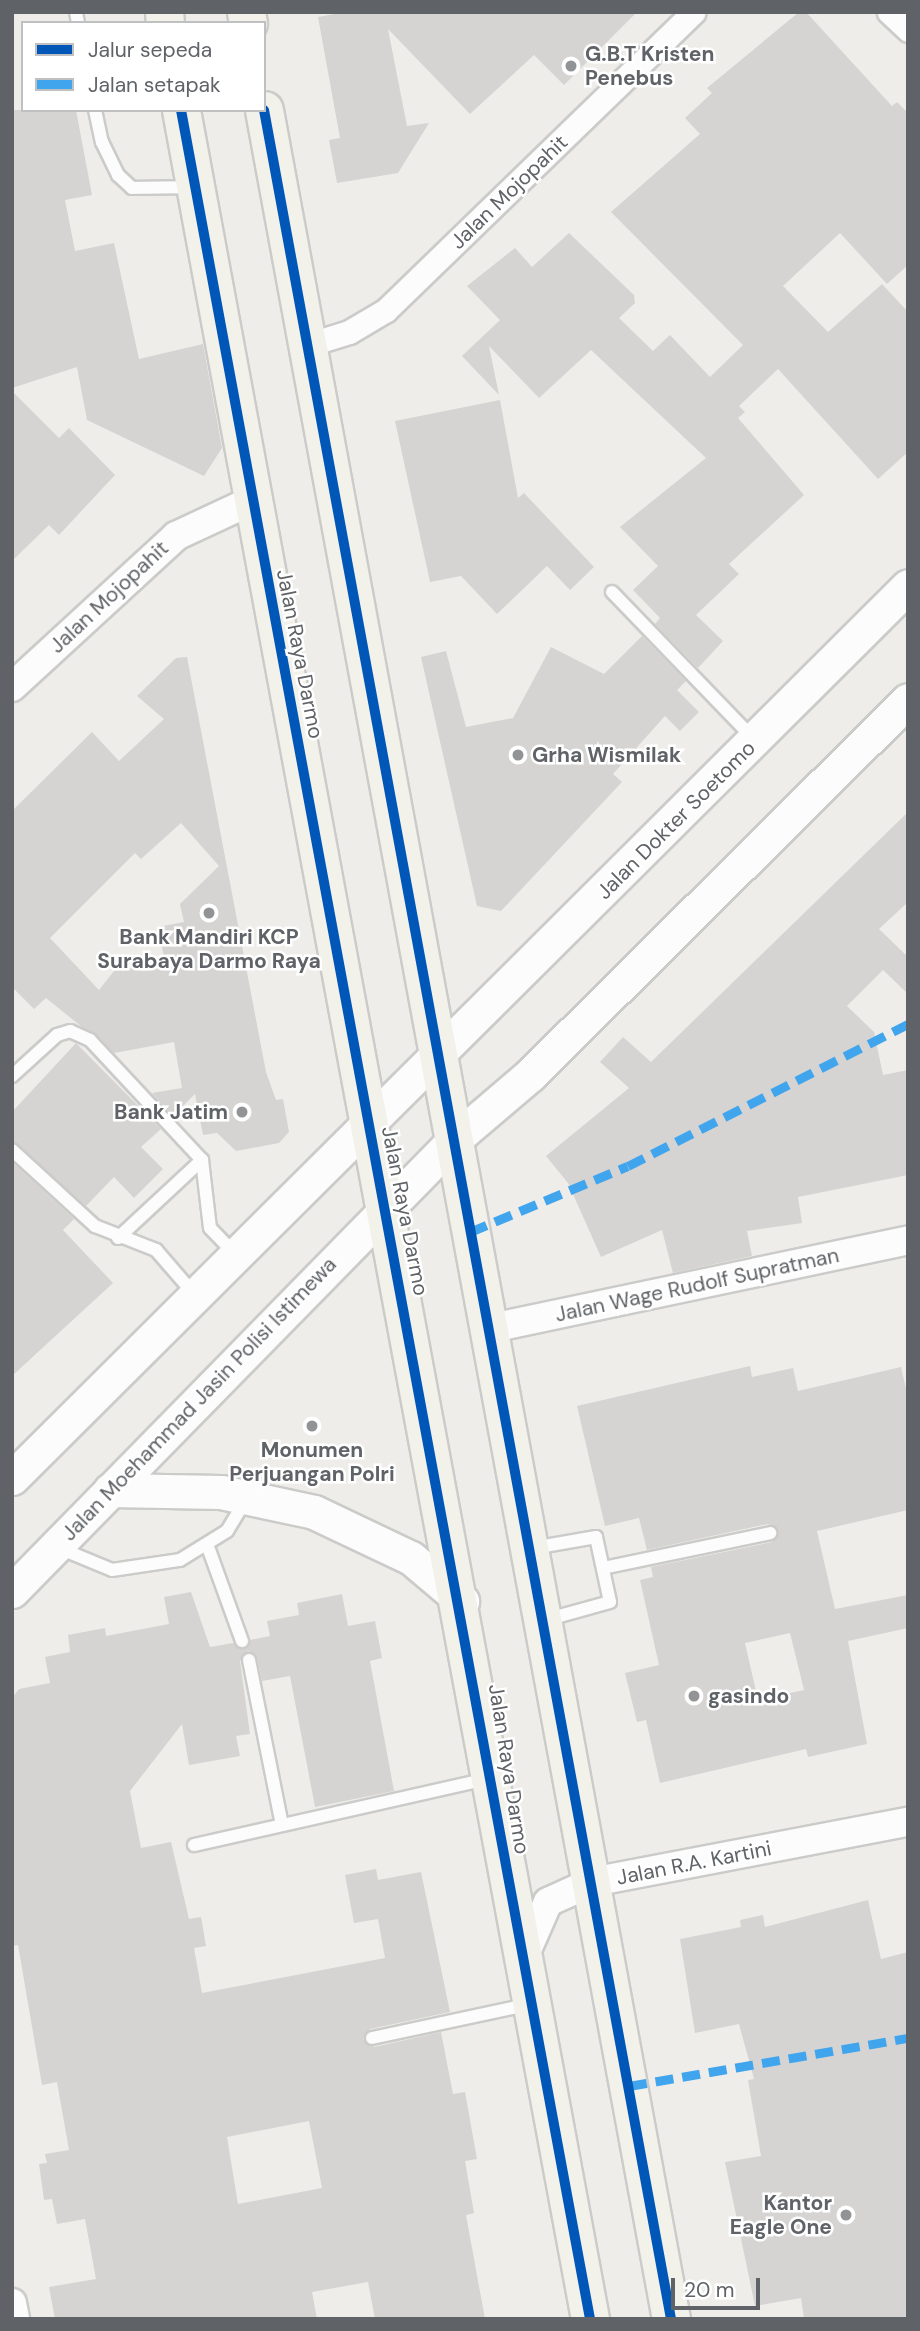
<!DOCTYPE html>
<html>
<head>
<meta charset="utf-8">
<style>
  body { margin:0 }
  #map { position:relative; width:920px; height:2331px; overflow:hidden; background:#eeede9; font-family:"DM Sans",sans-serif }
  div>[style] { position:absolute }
  .building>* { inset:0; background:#d5d4d2 }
  .roads { filter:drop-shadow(2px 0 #cbcbca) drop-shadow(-2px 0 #cbcbca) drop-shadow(0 2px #cbcbca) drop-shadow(0 -2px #cbcbca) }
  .service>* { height:12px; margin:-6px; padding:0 6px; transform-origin:6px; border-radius:6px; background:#fcfcfc }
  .minor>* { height:23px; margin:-11.5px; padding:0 11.5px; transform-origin:11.5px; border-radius:11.5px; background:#fcfcfc }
  .tertiary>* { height:28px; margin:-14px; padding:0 14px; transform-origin:14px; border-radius:14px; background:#fcfcfc }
  .secondary>* { height:33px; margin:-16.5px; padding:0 16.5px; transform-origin:16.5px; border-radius:16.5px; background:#fcfcfc }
  .primary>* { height:37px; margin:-18.5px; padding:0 18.5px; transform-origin:18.5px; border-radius:18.5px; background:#f2f1ea }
  .quiet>* { height:9px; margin-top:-4.5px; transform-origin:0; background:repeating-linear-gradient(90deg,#41a5ee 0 18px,transparent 0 27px) }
  .cycleway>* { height:10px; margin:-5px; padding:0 5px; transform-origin:5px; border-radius:5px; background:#0057b8 }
  .dots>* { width:19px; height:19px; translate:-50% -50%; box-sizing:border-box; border:4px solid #fff; border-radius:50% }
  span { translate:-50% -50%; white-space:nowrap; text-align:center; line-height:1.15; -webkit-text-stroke:5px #fff; paint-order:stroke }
  .poi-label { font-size:21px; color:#5f6266; font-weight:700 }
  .left { translate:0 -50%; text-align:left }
  .right { translate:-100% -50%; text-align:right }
  .street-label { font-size:21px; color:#5f6266 }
  .frame { position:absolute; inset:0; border:14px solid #5f6266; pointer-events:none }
  .legend { position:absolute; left:21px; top:21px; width:245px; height:91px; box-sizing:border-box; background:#fff; border:2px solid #bfc0c2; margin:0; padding:9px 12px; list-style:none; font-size:21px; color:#5f6266 }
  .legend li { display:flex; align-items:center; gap:14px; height:35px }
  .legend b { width:35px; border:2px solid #bfc0c2 }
  .scale { position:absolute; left:671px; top:2278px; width:89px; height:32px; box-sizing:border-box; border:4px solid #5f6266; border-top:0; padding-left:9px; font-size:21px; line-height:24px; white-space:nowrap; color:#5f6266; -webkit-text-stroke:5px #fff; paint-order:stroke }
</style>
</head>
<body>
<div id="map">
  <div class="building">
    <div style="clip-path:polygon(345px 12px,637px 12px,564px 85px,534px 55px,470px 114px,388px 29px,407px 126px,429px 123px,398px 173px,337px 183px,329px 140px,340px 138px,318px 17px)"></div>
    <div style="clip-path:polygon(799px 12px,806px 12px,892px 106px,897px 102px,908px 113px,908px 265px,887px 284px,840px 233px,783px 286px,828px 332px,882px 284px,908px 312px,908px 452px,878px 479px,778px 369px,739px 406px,745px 412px,738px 418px,804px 495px,729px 564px,739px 574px,696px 615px,723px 641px,698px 668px,655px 624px,660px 618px,633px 590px,658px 566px,620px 527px,706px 458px,591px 350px,539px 398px,489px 346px,499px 395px,462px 356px,500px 320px,467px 286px,515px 248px,532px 267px,569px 233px,634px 295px,635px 303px,619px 318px,653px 351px,670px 335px,710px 377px,743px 345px,611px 212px,700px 134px,685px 118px,712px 93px,707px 88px)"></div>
    <div style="clip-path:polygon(12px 110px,76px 110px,92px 195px,65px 200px,75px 251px,114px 243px,139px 359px,203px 344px,222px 448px,204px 476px,87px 420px,77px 367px,12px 388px)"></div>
    <div style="clip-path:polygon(12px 391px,59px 438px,69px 428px,115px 475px,59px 535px,49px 525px,12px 561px)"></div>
    <div style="clip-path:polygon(500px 400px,518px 498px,524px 493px,594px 567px,570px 590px,547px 566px,497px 614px,461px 576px,430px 582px,395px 421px)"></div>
    <div style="clip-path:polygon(642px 636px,686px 681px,677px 690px,699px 712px,680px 731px,665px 716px,613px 774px,622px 782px,501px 911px,477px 906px,421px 657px,446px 651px,466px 727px,513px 718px,551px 647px,604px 674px)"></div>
    <div style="clip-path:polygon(evenodd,187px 657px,266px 1072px,276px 1100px,283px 1099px,289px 1132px,279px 1143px,236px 1151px,217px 1133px,203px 1135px,195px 1094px,173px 1116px,152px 1093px,182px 1088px,174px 1042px,114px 1053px,46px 998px,34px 1009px,12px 987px,12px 811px,92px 732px,119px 761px,164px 719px,137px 696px,176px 658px,187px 657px,181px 823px,219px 866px,180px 904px,184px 922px,158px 927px,165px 962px,114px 971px,99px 990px,50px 938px,135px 853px,141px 859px,181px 823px)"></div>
    <div style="clip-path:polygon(908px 812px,908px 902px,879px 929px,908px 957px,908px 994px,883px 970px,847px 1006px,874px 1032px,883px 1075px,908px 1070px,908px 1175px,798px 1197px,802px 1223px,747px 1231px,752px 1256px,673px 1273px,662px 1230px,601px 1257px,568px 1183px,546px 1156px,629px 1088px,600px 1062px,623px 1037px,651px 1062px)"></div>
    <div style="clip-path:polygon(76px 1043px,161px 1129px,141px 1147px,163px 1169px,134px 1198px,114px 1177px,86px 1206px,12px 1141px,12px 1112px)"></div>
    <div style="clip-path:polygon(12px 1162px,74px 1219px,63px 1230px,113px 1283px,12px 1376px)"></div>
    <div style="clip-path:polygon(evenodd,750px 1366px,752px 1377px,793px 1368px,798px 1391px,901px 1367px,908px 1397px,908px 1510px,817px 1531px,835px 1609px,908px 1595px,908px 1628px,848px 1641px,867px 1744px,808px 1757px,806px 1749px,660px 1783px,646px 1720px,637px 1722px,625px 1673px,659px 1665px,640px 1580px,653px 1577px,651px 1567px,772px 1542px,778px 1531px,768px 1524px,647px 1550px,639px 1518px,605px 1526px,577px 1406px,750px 1366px,790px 1633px,804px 1690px,758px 1700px,745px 1643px,790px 1633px)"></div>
    <div style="clip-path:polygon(evenodd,191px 1592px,210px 1647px,233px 1643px,246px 1649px,250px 1640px,270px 1636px,267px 1621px,299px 1615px,297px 1603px,342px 1594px,348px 1626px,375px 1621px,382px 1658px,370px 1661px,394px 1791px,315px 1807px,290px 1676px,262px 1681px,257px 1658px,248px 1651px,240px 1661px,250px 1734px,236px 1736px,240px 1756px,189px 1765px,182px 1724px,130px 1791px,141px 1848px,171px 1842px,189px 1919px,201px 1917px,206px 1946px,194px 1948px,202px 1993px,385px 1958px,378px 1919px,354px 1923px,345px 1875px,376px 1869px,378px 1880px,421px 1872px,450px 2012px,370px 2029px,363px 2039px,374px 2047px,441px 2032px,453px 2094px,465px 2092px,477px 2159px,465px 2161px,474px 2213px,466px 2215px,485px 2319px,375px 2319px,368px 2282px,312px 2292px,317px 2319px,55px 2319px,49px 2287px,96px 2279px,85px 2219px,57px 2224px,52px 2199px,44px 2200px,39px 2164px,47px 2163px,45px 2154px,69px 2150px,57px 2082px,42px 2085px,18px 1945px,12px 1946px,12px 1698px,19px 1689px,50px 1683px,45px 1657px,70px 1652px,68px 1635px,105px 1628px,106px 1636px,169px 1624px,164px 1597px,191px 1592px,309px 2121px,322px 2188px,238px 2204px,227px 2137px,309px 2121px)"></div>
    <div style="clip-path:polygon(868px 1900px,881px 1959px,908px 1952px,908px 2319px,804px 2319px,801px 2298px,755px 2306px,725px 2162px,761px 2156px,748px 2080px,754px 2079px,739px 2024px,695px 2033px,680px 1939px,741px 1927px,740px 1920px,763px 1915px,765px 1927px)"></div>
  </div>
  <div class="roads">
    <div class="service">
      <div style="left:76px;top:12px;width:11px;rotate:80deg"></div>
      <div style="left:95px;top:110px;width:33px;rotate:78deg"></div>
      <div style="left:102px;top:142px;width:37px;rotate:64deg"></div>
      <div style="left:118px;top:175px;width:19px;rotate:43deg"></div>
      <div style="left:132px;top:188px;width:61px;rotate:-0.9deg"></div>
      <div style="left:612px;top:592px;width:203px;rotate:46deg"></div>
      <div style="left:12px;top:1076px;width:61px;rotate:-42.3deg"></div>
      <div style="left:57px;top:1035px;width:14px;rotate:-17deg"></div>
      <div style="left:70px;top:1031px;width:22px;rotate:24deg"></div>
      <div style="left:90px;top:1040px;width:164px;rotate:47deg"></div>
      <div style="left:202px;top:1160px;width:68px;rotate:83.3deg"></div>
      <div style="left:210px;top:1228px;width:36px;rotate:46deg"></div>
      <div style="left:12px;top:1150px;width:113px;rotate:42.5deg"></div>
      <div style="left:95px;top:1226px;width:66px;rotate:21.5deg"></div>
      <div style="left:156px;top:1250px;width:60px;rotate:49.1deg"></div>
      <div style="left:118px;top:1238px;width:115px;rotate:-42.9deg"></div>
      <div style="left:208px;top:1547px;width:100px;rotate:70.1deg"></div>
      <div style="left:59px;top:1548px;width:57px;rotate:22.5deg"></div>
      <div style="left:112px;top:1570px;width:69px;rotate:-8.4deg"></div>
      <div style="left:180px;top:1560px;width:55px;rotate:-31.7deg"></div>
      <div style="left:227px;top:1531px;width:37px;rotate:-59deg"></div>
      <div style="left:533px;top:1548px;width:64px;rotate:-9.9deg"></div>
      <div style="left:596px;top:1537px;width:66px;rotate:77.8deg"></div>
      <div style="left:610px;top:1602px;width:67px;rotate:164.5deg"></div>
      <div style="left:603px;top:1568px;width:171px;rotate:-11.8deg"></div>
      <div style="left:249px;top:1660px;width:168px;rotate:78.7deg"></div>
      <div style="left:194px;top:1845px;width:301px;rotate:-12.7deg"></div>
      <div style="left:372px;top:2038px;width:162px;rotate:-12.1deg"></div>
    </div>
    <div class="minor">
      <div style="left:889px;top:12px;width:26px;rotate:43deg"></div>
      <div style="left:307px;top:345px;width:44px;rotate:-17.2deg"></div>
      <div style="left:349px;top:332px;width:43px;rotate:-30.7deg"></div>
      <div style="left:386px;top:310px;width:428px;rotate:-44.1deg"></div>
    </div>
    <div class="tertiary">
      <div style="left:12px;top:687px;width:223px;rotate:-42.6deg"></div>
      <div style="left:176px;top:536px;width:83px;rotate:-25deg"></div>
      <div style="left:487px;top:1329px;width:430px;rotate:-11.9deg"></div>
      <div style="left:523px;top:1959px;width:62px;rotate:-66.3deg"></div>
      <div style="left:548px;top:1902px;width:48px;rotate:-24.4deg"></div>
      <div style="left:592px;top:1882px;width:322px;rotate:-10.8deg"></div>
      <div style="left:12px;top:2303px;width:16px;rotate:79deg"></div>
    </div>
    <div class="secondary">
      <div style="left:12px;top:1478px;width:1264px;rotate:-44.87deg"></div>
      <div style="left:110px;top:1490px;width:111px;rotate:1deg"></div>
      <div style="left:221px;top:1492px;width:95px;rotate:12.1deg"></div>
      <div style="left:314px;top:1512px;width:107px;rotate:25.4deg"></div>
      <div style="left:411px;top:1558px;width:67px;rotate:40.1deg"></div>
      <div style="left:12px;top:1591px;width:634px;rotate:-45.57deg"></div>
      <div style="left:456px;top:1138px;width:97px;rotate:-40.4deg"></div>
      <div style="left:530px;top:1075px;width:532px;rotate:-44.77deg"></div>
    </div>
    <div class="primary">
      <div style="left:164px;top:12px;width:11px;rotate:85deg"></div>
      <div style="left:246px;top:12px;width:11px;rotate:80deg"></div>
      <div style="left:181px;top:110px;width:2247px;rotate:79.51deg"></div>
      <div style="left:264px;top:110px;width:2246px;rotate:79.56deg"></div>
    </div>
  </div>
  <div class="quiet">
    <div style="left:470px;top:1232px;width:171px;rotate:-22.7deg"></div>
    <div style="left:628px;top:1166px;width:314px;rotate:-26.9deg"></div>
    <div style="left:629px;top:2086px;width:283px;rotate:-9.8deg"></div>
  </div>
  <div class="cycleway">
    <div style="left:181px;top:110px;width:2247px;rotate:79.51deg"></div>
    <div style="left:264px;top:110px;width:2246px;rotate:79.56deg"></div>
  </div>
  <div class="dots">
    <div style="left:571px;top:66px;background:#919394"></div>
    <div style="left:518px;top:755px;background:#919394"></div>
    <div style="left:209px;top:913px;background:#919394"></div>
    <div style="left:242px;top:1112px;background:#919394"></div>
    <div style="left:312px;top:1426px;background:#919394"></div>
    <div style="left:694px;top:1696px;background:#919394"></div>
    <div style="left:846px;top:2215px;background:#919394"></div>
  </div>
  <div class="poi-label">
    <span class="left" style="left:585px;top:66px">G.B.T Kristen<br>Penebus</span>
    <span class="left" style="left:532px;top:755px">Grha Wismilak</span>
    <span style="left:209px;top:949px">Bank Mandiri KCP<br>Surabaya Darmo Raya</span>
    <span class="right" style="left:228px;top:1112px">Bank Jatim</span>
    <span style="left:312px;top:1462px">Monumen<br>Perjuangan Polri</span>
    <span class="left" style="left:708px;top:1696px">gasindo</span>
    <span class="right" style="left:832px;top:2215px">Kantor<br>Eagle One</span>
  </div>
  <div class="street-label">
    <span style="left:509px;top:192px;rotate:-44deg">Jalan Mojopahit</span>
    <span style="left:109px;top:597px;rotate:-43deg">Jalan Mojopahit</span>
    <span style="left:300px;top:654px;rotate:79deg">Jalan Raya Darmo</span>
    <span style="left:676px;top:820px;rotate:-45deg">Jalan Dokter Soetomo</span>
    <span style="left:405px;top:1211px;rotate:79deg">Jalan Raya Darmo</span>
    <span style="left:697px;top:1285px;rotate:-12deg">Jalan Wage Rudolf Supratman</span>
    <span style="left:199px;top:1399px;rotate:-46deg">Jalan Moehammad Jasin Polisi Istimewa</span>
    <span style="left:509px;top:1769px;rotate:81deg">Jalan Raya Darmo</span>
    <span style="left:694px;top:1863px;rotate:-11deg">Jalan R.A. Kartini</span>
  </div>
  <div class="frame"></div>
  <ul class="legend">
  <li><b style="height:9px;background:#0057b8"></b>Jalur sepeda</li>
  <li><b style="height:9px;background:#41a5ee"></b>Jalan setapak</li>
  </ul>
  <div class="scale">20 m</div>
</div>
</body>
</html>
